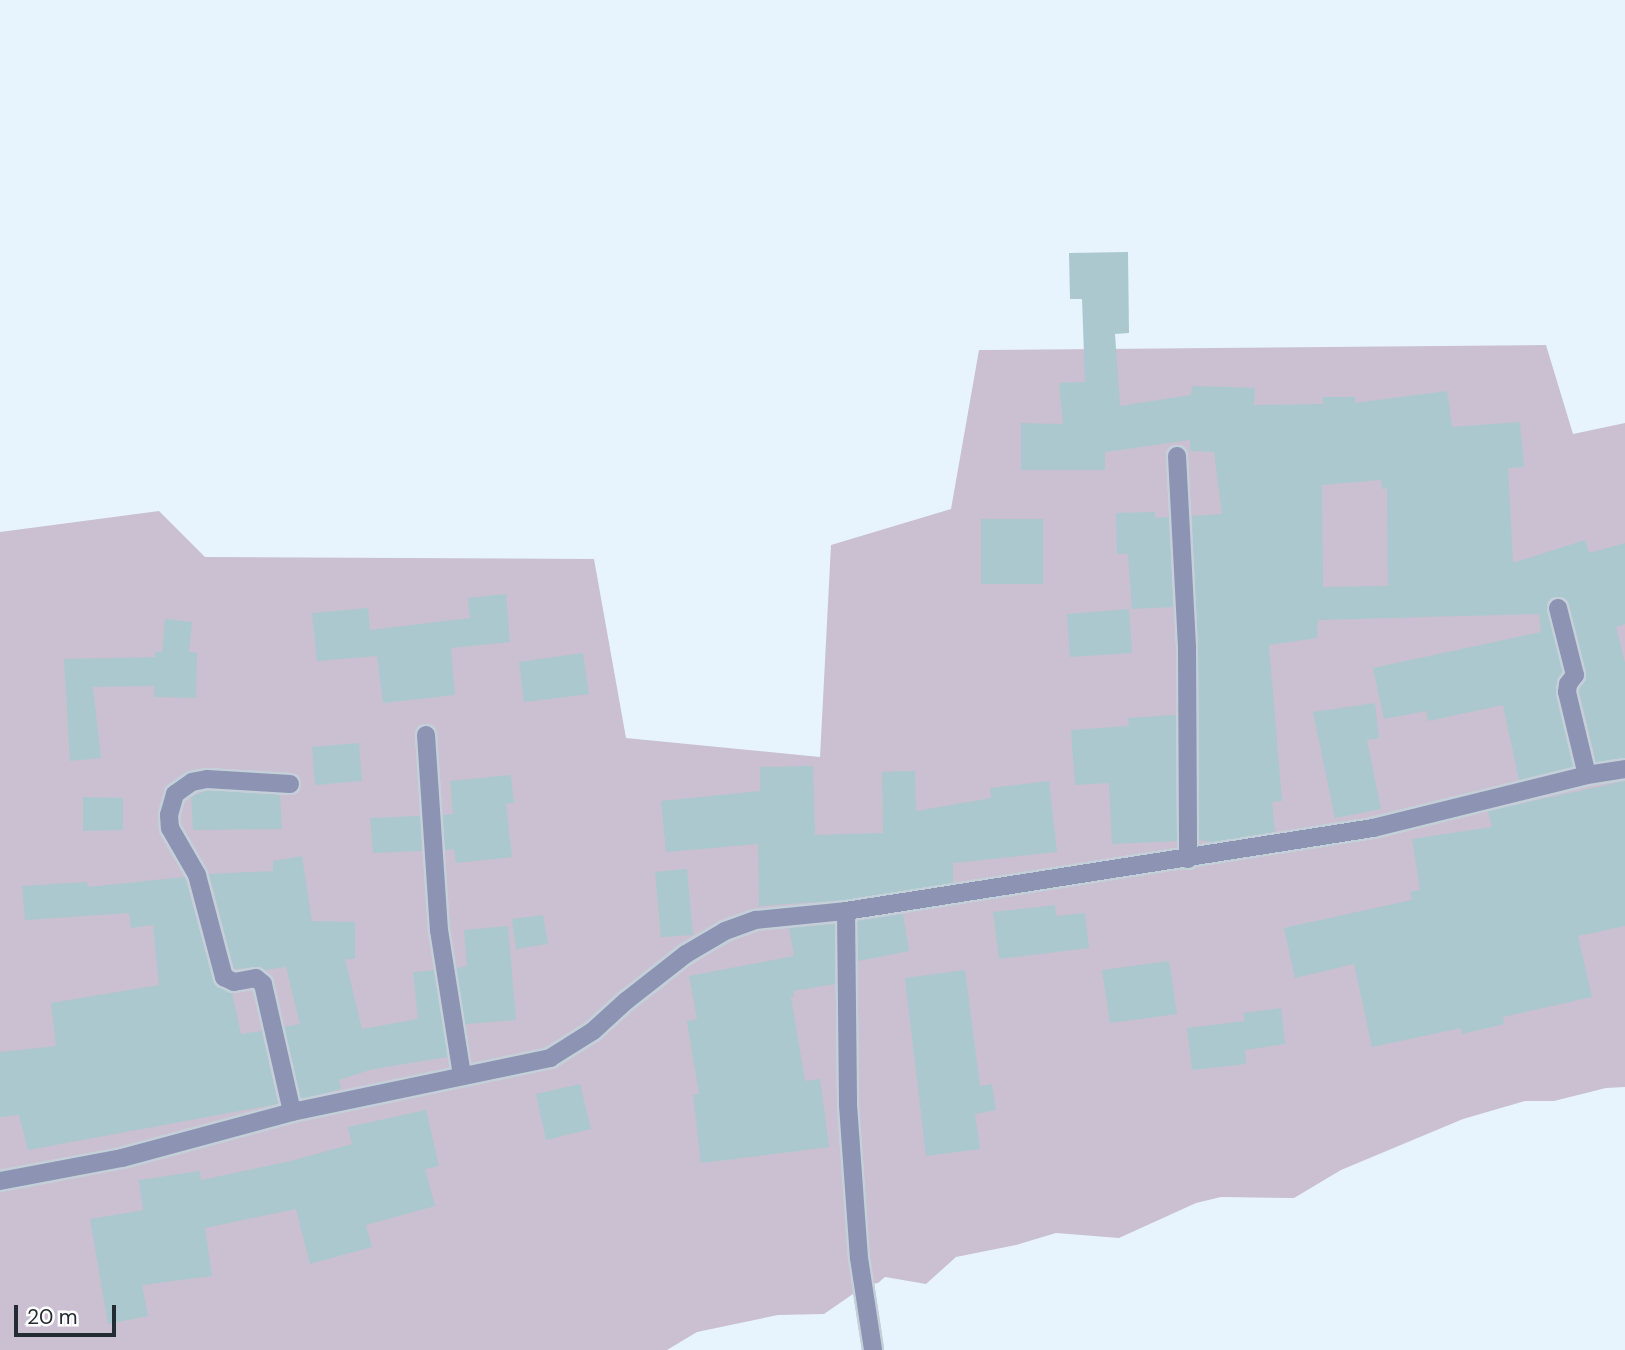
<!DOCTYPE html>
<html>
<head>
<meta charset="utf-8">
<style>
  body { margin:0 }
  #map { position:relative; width:1625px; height:1350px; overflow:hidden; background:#e7f4fe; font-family:"DM Sans",sans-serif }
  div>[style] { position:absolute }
  .green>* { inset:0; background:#cac0d2 }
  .building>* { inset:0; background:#aac8cd }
  .roads { filter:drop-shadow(2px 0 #c4d0d9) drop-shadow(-2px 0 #c4d0d9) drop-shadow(0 2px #c4d0d9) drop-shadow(0 -2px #c4d0d9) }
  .minor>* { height:18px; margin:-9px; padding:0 9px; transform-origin:9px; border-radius:9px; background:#8d93b2 }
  span { translate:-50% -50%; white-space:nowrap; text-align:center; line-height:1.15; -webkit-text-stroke:5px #fff; paint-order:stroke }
  .scale { position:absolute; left:14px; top:1305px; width:102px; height:32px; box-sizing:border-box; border:4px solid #242c33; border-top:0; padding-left:9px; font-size:21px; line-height:24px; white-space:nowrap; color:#242c33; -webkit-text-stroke:5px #fff; paint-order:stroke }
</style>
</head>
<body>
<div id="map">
  <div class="green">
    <div style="clip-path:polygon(1546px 345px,1573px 434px,1625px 423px,1625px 1087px,1606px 1088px,1554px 1101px,1525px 1101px,1463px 1119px,1341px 1170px,1294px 1198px,1221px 1197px,1196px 1203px,1119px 1238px,1056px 1233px,1016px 1245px,956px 1257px,926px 1284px,885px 1277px,878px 1283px,866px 1285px,824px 1314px,778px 1315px,697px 1332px,667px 1350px,0 1350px,0 532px,159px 511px,205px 557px,594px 559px,626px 738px,820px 757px,831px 545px,951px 509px,979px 350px)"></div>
  </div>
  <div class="building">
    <div style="clip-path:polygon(evenodd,1128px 252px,1129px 333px,1115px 334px,1120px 406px,1191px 395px,1192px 386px,1255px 388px,1254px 405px,1323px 404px,1323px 397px,1355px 397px,1355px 403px,1447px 391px,1452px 427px,1520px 422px,1524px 467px,1508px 468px,1513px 563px,1585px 540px,1589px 553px,1625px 543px,1625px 624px,1616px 627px,1625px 663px,1625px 758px,1596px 762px,1579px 691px,1586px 672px,1569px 605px,1562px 597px,1551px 599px,1547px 610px,1563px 672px,1557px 682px,1556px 694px,1573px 767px,1519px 780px,1503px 705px,1428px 721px,1426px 711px,1384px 719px,1373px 668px,1541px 632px,1539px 614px,1318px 620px,1317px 638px,1269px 645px,1282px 801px,1272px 802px,1275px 832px,1213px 842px,1199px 840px,1198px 648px,1192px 516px,1222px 514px,1214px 452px,1190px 451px,1190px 440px,1105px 452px,1105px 470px,1021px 470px,1021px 423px,1063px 424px,1059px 383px,1085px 382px,1082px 299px,1070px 299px,1069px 253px,1128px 252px,1381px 480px,1382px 489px,1387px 488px,1388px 586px,1323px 587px,1322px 485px,1381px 480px)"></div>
    <div style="clip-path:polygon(1155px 512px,1155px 518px,1169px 517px,1173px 607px,1132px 609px,1128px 554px,1117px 554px,1116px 513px)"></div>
    <div style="clip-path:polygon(981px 519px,1043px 519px,1043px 584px,981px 584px)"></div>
    <div style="clip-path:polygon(506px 594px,510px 642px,451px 648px,455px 695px,383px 703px,377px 656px,317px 661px,312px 613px,368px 608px,370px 630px,470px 618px,468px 598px)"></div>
    <div style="clip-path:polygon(1129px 609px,1132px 653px,1070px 657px,1067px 614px)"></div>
    <div style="clip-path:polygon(165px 619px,192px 622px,189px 652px,197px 653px,196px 698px,154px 697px,154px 686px,93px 687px,101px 758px,70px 761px,64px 659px,155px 657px,155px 652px,162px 652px)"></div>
    <div style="clip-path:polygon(583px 653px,589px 694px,524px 702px,519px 662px)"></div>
    <div style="clip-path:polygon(1375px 703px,1379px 738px,1367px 740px,1381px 809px,1335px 818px,1313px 712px)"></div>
    <div style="clip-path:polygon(1176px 715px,1177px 841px,1112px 844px,1109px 783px,1075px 785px,1071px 730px,1129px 726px,1128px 718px)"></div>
    <div style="clip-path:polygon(359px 743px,362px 781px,315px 785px,312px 747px)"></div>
    <div style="clip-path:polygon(813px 766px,815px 835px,883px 833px,882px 772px,915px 771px,916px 811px,991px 798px,990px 788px,1049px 781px,1057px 852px,953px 863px,953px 883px,845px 900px,759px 906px,758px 844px,666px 852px,661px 801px,760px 791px,760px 767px)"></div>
    <div style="clip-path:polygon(511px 775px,514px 803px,506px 804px,512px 857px,456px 863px,454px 849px,445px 850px,443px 815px,453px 814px,450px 781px)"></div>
    <div style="clip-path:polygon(1625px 781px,1625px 926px,1578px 936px,1592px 997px,1503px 1017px,1504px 1024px,1462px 1034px,1461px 1028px,1372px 1047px,1354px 964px,1295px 978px,1284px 928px,1412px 900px,1410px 892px,1420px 890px,1412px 839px,1492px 827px,1488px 811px)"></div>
    <div style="clip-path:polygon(208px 790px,280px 795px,282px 829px,193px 830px,191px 797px)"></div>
    <div style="clip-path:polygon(83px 797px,123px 798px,123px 830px,83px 831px)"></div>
    <div style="clip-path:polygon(420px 816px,422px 851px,373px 853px,370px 818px)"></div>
    <div style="clip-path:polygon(302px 856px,312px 921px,355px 922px,355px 959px,345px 959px,362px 1029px,418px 1019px,413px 972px,434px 970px,448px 1057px,373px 1069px,339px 1080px,341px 1089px,301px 1099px,284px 1027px,300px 1024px,286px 967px,265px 970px,258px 967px,234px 969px,209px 874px,273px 871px,273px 861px)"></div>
    <div style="clip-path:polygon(687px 869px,693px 935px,661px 937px,655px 872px)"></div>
    <div style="clip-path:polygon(185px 877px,213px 980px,218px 987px,232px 993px,241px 1034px,262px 1031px,278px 1104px,28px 1150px,19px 1115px,0 1117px,0 1052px,56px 1046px,51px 1003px,159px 985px,153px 925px,131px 928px,129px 913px,25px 920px,22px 886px,87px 882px,88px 887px)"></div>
    <div style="clip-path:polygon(1055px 905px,1056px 916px,1085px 913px,1089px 948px,999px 959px,993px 912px)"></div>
    <div style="clip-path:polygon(903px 914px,909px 951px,858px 961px,857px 921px)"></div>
    <div style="clip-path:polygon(543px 915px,548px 944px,516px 949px,512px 919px)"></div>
    <div style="clip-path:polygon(835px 924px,835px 984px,793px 991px,794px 997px,791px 997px,805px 1081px,820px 1079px,829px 1147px,701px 1163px,693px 1095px,699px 1094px,687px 1021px,697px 1019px,689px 976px,794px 956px,789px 928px)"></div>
    <div style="clip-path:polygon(508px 926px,516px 1020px,465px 1024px,456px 968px,467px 966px,464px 930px)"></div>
    <div style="clip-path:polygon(1169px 961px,1177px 1014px,1110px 1023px,1102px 970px)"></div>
    <div style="clip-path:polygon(965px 970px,980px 1086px,992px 1084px,996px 1110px,975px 1114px,980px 1149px,926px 1156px,905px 978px)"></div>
    <div style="clip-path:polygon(1281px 1008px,1285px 1044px,1245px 1050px,1246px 1064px,1192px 1070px,1187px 1028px,1245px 1021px,1243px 1013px)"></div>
    <div style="clip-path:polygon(580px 1084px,591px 1129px,546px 1140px,536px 1094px)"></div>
    <div style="clip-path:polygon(426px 1110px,439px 1166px,425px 1169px,435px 1206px,366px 1225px,372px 1247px,310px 1264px,296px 1209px,205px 1228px,212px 1276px,142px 1285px,148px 1316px,108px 1324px,90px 1219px,143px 1210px,139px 1180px,200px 1171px,201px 1180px,291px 1161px,352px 1144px,348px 1127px)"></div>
  </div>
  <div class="roads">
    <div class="minor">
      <div style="left:1177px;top:456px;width:192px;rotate:87deg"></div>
      <div style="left:1187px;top:648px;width:211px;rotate:89.7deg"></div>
      <div style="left:1558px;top:608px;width:69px;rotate:75.8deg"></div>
      <div style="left:1575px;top:675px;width:11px;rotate:128deg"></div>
      <div style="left:1568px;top:684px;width:8px;rotate:97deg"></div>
      <div style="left:1567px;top:692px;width:85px;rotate:76.5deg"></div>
      <div style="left:426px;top:735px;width:195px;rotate:86.2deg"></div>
      <div style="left:439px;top:930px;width:147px;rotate:81deg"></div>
      <div style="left:290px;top:784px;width:83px;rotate:-176.6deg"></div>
      <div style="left:207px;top:779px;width:15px;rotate:169deg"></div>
      <div style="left:192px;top:782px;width:21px;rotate:145deg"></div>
      <div style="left:175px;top:794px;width:22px;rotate:106deg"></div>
      <div style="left:169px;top:815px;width:13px;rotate:86deg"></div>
      <div style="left:170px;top:828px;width:54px;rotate:60.1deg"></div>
      <div style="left:197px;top:875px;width:106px;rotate:75.2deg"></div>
      <div style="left:224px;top:977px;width:11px;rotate:27deg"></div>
      <div style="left:234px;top:982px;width:22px;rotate:-10deg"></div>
      <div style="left:256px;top:978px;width:9px;rotate:41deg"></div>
      <div style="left:263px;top:984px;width:131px;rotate:77.2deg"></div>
      <div style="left:846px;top:911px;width:533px;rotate:-8.95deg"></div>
      <div style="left:1373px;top:828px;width:220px;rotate:-13.9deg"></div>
      <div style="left:1587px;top:775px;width:38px;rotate:-9deg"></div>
      <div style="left:0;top:1181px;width:124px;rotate:-10.7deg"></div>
      <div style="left:122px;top:1158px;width:176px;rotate:-15.1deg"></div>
      <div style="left:292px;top:1112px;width:264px;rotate:-11.8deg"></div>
      <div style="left:550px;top:1058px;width:51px;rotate:-32.1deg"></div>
      <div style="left:593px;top:1031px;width:45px;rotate:-42.3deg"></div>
      <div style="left:626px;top:1001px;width:76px;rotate:-38.1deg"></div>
      <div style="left:686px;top:954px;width:45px;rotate:-30.5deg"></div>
      <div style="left:725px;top:931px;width:33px;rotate:-20deg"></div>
      <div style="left:756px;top:920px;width:90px;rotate:-5.7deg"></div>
      <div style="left:846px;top:911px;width:194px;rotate:89.4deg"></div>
      <div style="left:848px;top:1105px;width:153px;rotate:85.9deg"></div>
      <div style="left:859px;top:1258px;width:93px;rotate:81.3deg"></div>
    </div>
  </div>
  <div class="scale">20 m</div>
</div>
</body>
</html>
